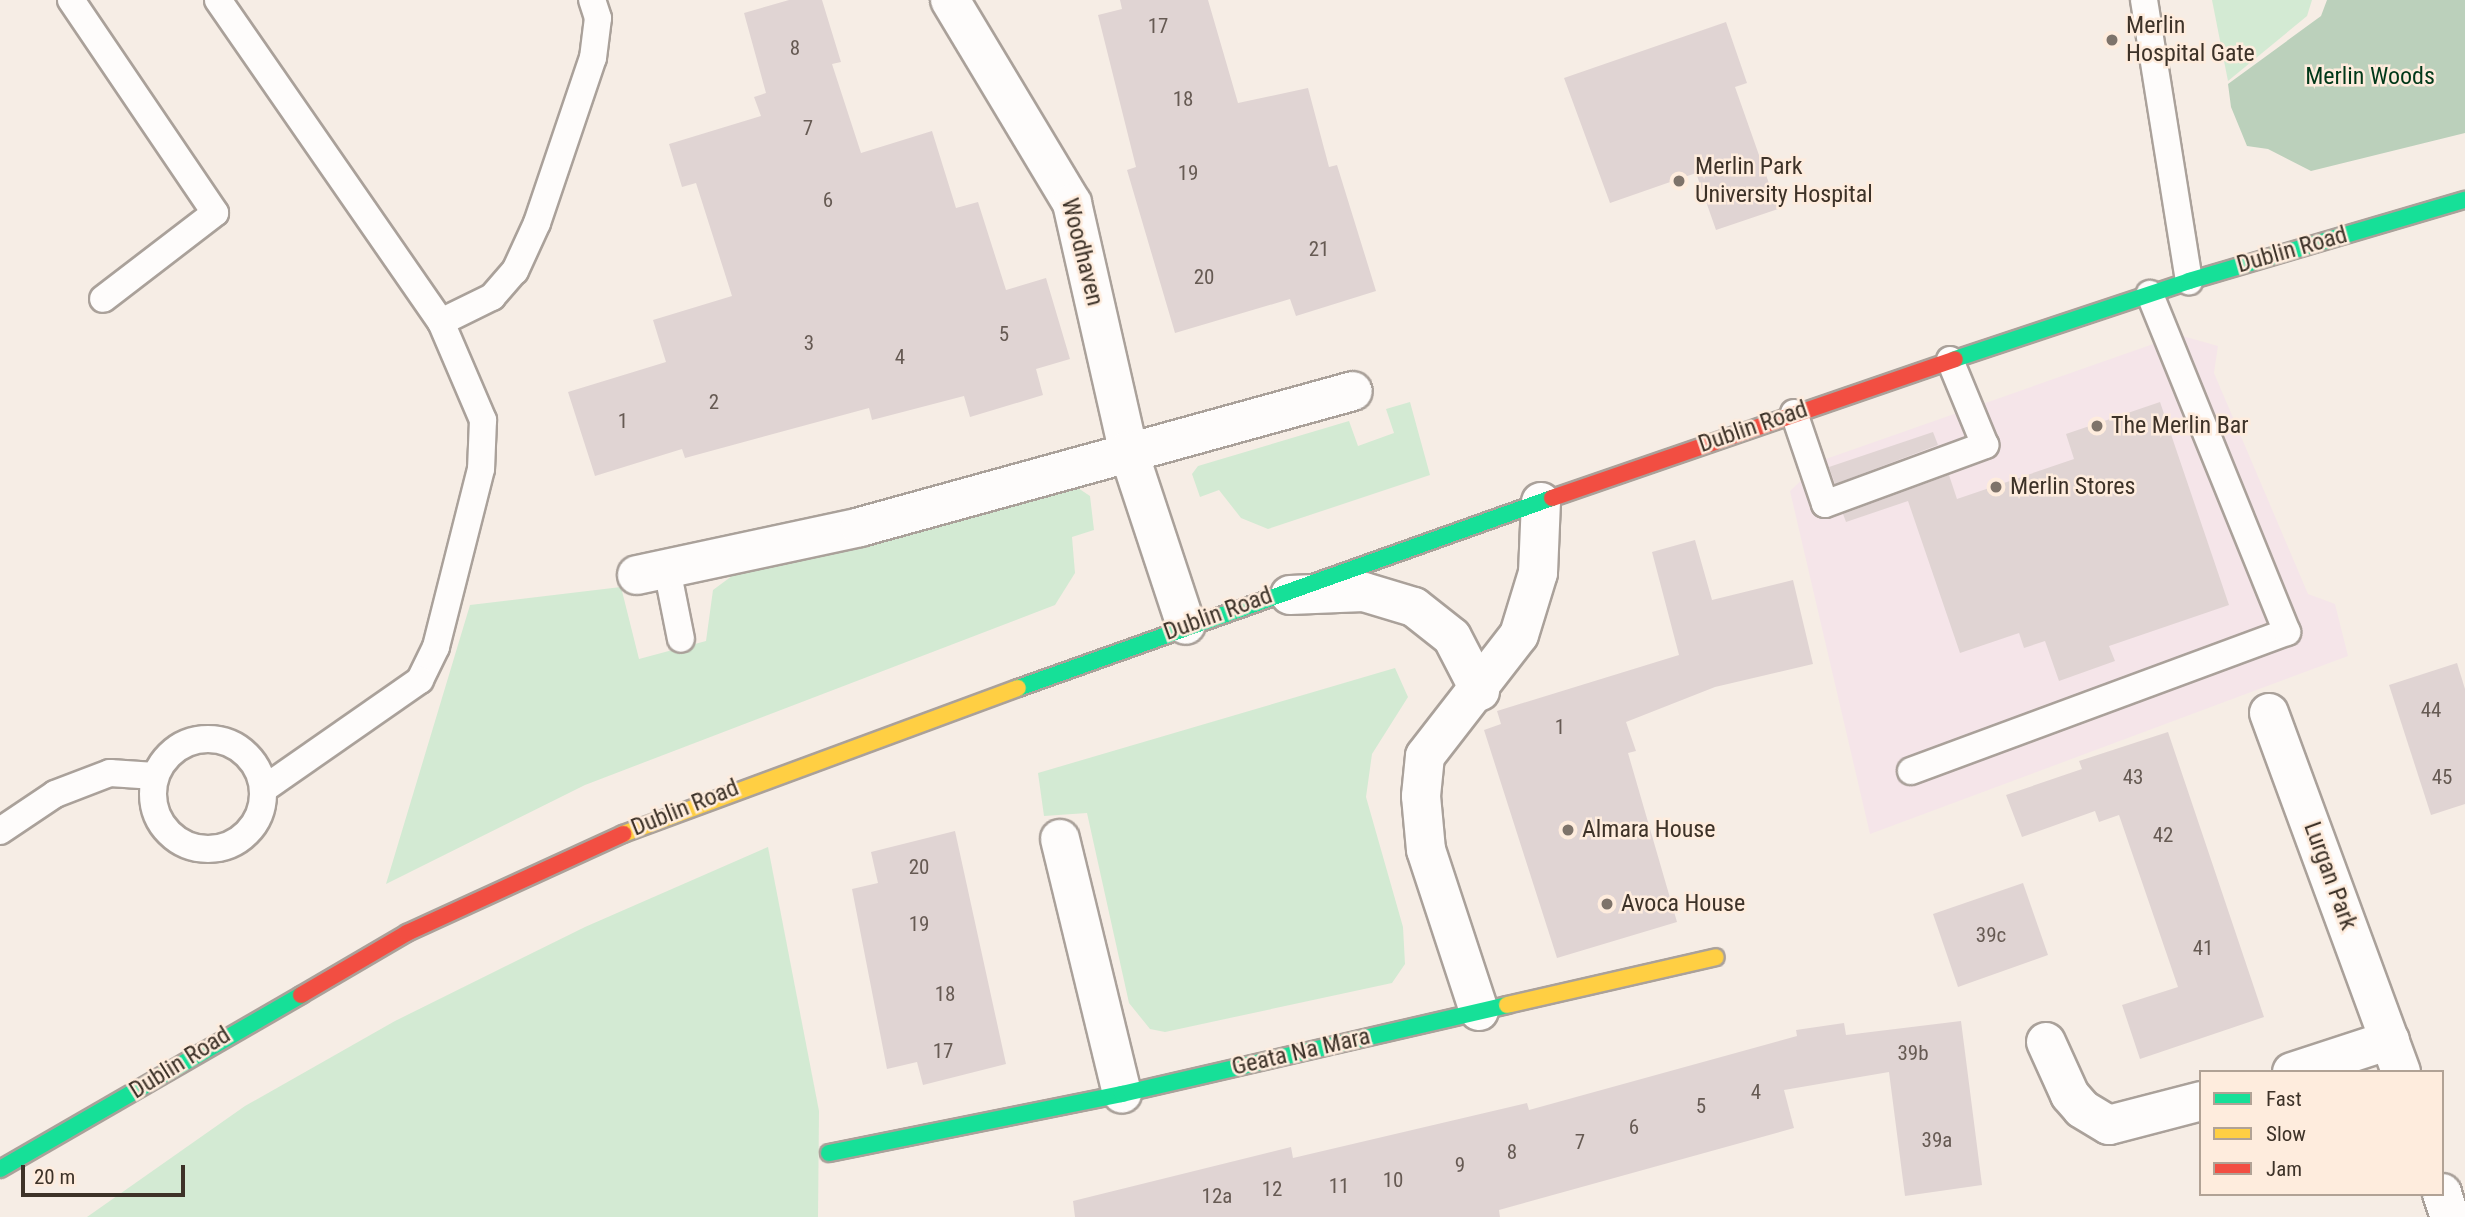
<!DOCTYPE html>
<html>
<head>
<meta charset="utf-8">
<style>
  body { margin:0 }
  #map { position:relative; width:2465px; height:1217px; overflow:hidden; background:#f6ede5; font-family:"Roboto Condensed",sans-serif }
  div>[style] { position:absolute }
  .commercial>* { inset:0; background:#f5e5e9 }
  .green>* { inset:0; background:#d3ead3 }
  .forest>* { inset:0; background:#bbd0bb }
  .building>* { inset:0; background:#e0d4d3 }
  .roads { filter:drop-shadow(2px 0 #aaa19a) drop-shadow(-2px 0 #aaa19a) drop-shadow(0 2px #aaa19a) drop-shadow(0 -2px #aaa19a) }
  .lane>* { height:26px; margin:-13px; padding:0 13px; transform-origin:13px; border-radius:13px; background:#fefcfb }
  .lane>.ring { margin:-13px; padding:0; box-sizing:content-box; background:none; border:26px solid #fefcfb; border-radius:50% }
  .street>* { height:38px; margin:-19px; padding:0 19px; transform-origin:19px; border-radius:19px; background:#fefcfb }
  .fast>* { height:16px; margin:-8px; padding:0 8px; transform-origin:8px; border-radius:8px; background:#16e098 }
  .slow>* { height:16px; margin:-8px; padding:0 8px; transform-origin:8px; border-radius:8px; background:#ffcf43 }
  .jam>* { height:16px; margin:-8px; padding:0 8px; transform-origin:8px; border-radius:8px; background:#f24e42 }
  .dots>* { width:19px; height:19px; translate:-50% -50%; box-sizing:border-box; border:4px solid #feecdd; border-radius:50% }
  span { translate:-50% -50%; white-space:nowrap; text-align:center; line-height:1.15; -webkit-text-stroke:5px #feecdd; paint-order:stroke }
  .number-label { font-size:21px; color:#665a53 }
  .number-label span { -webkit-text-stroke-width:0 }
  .poi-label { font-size:24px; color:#3d3228 }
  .left { translate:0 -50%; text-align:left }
  .park-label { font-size:24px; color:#003819 }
  .street-label { font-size:24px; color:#3d3228 }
  .legend { position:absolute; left:2199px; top:1070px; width:245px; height:126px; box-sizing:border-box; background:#feecdd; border:2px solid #b1a295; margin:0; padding:9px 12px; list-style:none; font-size:21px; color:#3d3228 }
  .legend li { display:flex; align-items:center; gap:14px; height:35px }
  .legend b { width:35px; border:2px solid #b1a295 }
  .scale { position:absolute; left:21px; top:1165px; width:164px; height:32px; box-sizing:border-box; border:4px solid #3d3228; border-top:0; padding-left:9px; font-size:21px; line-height:24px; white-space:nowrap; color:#3d3228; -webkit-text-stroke:5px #feecdd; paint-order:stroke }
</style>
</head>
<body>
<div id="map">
  <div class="commercial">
    <div style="clip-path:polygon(2179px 335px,2218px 346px,2214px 373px,2308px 594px,2335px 604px,2348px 656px,1870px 834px,1790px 491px,1823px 460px)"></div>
  </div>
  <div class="green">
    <div style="clip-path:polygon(2212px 0,2312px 0,2307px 16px,2228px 81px)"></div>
    <div style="clip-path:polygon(1410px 402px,1430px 475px,1268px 529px,1241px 518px,1219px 490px,1200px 497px,1192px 474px,1198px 466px,1349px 421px,1358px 446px,1394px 433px,1386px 409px)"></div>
    <div style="clip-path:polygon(1072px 484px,1090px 496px,1094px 530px,1072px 537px,1075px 573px,1055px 605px,585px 785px,386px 884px,470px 605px,621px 587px,639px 659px,706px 641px,713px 590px,736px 573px,935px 528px)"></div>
    <div style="clip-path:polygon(1395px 668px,1408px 697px,1372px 754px,1366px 797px,1403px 927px,1405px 964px,1392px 983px,1165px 1032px,1150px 1029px,1129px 1003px,1087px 813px,1044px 816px,1038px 773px)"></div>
    <div style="clip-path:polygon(768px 847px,819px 1111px,818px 1217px,87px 1217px,245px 1106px,395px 1021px,585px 927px)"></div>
  </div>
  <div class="forest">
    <div style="clip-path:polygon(2327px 0,2465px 0,2465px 133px,2311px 171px,2268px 149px,2247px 146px,2231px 107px,2228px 84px,2321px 16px)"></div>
  </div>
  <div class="building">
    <div style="clip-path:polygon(789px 0,822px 0,841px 62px,832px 64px,861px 153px,932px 131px,956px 208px,978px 202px,1006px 290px,1046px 278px,1070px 359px,1036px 369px,1043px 395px,970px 417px,964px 396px,872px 420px,869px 408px,685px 458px,682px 449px,595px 476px,568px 392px,666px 362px,653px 320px,732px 296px,696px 183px,682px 187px,669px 144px,761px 116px,754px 97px,766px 93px,744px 13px)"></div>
    <div style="clip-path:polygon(1120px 0,1208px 0,1238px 103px,1308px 88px,1329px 167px,1337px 165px,1376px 291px,1296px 316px,1290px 299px,1175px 333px,1127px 170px,1136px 167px,1098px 15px,1122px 9px)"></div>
    <div style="clip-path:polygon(1726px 22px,1747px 83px,1735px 87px,1778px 209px,1716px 230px,1696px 173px,1610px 203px,1564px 78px)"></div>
    <div style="clip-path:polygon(2160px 402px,2229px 605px,2109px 646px,2115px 661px,2059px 681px,2045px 641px,2024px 648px,2019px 633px,1960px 653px,1908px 501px,1846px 522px,1843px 514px,1949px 475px,1957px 499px,2074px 459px,2066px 434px)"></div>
    <div style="clip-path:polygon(1933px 432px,1938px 445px,1835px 484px,1829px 467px)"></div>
    <div style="clip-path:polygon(1695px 540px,1712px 600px,1793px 580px,1813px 664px,1715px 687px,1626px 722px,1636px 751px,1628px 753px,1677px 922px,1557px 958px,1484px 730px,1501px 724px,1497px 711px,1679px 655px,1652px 552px)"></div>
    <div style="clip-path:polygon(2457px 663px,2465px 689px,2465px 804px,2431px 815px,2389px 685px)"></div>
    <div style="clip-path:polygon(2168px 732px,2264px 1017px,2140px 1059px,2122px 1005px,2178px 987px,2119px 815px,2099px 822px,2095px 811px,2022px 837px,2006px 795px,2082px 769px,2079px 761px)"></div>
    <div style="clip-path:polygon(955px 831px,1006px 1064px,923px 1085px,917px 1062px,887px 1069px,852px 889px,878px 883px,871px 852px)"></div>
    <div style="clip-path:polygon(2023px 883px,2048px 955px,1958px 987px,1933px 914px)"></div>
    <div style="clip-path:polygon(1961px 1021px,1982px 1185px,1905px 1196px,1889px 1072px,1784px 1090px,1794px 1128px,1499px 1210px,1500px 1217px,1075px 1217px,1073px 1201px,1291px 1147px,1293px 1158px,1527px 1103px,1529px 1110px,1797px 1036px,1796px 1030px,1844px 1023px,1846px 1035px)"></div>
  </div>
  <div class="roads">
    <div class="lane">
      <div style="left:71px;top:0;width:257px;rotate:55.9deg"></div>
      <div style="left:215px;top:213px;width:141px;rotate:142.5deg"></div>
      <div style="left:218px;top:0;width:392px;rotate:55.3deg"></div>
      <div style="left:441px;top:322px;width:107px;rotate:66.8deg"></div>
      <div style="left:483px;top:420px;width:49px;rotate:92.3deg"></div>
      <div style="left:481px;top:469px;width:184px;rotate:104.2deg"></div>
      <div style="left:436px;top:647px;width:37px;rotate:116deg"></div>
      <div style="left:420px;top:680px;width:190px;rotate:145.1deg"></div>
      <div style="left:2144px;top:0;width:285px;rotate:80.9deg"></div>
      <div style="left:441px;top:322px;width:57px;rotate:-26.1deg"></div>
      <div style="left:492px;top:297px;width:35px;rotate:-49deg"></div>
      <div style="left:515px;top:271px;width:53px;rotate:-65.4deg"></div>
      <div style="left:537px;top:223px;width:174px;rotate:-71.3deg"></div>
      <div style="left:593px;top:58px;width:40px;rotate:-82.9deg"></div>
      <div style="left:598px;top:18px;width:19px;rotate:-108deg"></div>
      <div style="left:1794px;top:413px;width:96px;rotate:71.2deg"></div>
      <div style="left:1825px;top:504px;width:171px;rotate:-20.2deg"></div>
      <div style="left:1985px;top:445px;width:92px;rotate:-112.4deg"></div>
      <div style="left:667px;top:569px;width:71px;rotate:78.7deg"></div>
      <div class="ring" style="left:153px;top:739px;width:84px;height:84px"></div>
      <div style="left:1911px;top:771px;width:401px;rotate:-20.3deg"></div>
      <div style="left:2287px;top:632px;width:365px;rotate:-112.1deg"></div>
      <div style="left:0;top:831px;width:66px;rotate:-33.9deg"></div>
      <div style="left:55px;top:794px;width:59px;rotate:-20.9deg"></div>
      <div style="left:110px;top:773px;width:45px;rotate:3.8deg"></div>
    </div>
    <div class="street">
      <div style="left:950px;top:0;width:237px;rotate:59deg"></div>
      <div style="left:1072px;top:203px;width:253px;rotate:77.2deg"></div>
      <div style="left:1128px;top:450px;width:184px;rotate:71.7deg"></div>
      <div style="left:637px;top:575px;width:228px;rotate:-12.1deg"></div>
      <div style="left:860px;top:527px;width:511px;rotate:-15.42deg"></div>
      <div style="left:1290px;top:595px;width:74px;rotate:-2.3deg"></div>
      <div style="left:1364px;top:592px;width:52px;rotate:16.7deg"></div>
      <div style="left:1414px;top:607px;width:48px;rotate:38.3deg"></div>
      <div style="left:1452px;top:637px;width:61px;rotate:62.6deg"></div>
      <div style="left:2269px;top:713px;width:382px;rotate:69.8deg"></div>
      <div style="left:1060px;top:839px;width:262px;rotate:76.3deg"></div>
      <div style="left:1479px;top:1011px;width:169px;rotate:-108.2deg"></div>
      <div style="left:1426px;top:850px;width:54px;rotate:-95.3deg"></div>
      <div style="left:1421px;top:796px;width:40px;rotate:-84.3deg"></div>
      <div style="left:1425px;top:756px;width:153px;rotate:-52.2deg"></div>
      <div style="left:1519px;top:635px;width:65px;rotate:-73deg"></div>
      <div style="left:1538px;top:573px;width:71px;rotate:-87.6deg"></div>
      <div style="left:2046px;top:1042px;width:58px;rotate:65.6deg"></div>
      <div style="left:2070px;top:1095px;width:18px;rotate:49deg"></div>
      <div style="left:2082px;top:1109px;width:31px;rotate:31deg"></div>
      <div style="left:2109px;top:1125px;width:95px;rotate:-14.6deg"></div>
      <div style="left:2292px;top:1072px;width:103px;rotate:-18.1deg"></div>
      <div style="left:2442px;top:1193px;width:25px;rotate:72deg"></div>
    </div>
    <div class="fast">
      <div style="left:1955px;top:359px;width:247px;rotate:-18.4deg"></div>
      <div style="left:2189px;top:281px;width:288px;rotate:-16.4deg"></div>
      <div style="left:1018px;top:688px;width:567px;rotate:-19.59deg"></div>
      <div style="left:829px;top:1153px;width:299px;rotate:-11.4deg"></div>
      <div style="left:1122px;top:1094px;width:395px;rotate:-13deg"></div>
      <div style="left:0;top:1169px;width:348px;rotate:-30deg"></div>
    </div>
    <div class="slow">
      <div style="left:623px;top:834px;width:421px;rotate:-20.3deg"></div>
      <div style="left:1507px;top:1005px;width:214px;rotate:-12.9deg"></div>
    </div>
    <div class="jam">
      <div style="left:1552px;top:498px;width:426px;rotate:-19deg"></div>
      <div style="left:301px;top:995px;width:123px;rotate:-30.3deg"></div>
      <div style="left:407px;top:933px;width:238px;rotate:-24.6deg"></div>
    </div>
  </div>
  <div class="dots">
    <div style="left:2112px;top:40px;background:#7e736a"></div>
    <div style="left:1679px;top:181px;background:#7e736a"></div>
    <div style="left:2097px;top:426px;background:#7e736a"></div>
    <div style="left:1996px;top:487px;background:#7e736a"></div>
    <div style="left:1568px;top:830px;background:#7e736a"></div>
    <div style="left:1607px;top:904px;background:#7e736a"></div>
  </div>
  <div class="number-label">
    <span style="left:1158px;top:26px">17</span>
    <span style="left:795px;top:48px">8</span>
    <span style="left:1183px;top:99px">18</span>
    <span style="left:808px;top:128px">7</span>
    <span style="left:1188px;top:173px">19</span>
    <span style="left:828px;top:200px">6</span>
    <span style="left:1319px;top:249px">21</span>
    <span style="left:1204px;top:277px">20</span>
    <span style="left:1004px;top:334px">5</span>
    <span style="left:809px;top:343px">3</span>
    <span style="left:900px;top:357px">4</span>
    <span style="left:714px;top:402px">2</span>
    <span style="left:623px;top:421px">1</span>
    <span style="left:2431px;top:710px">44</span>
    <span style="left:1560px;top:727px">1</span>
    <span style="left:2133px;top:777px">43</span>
    <span style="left:2442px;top:777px">45</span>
    <span style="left:2163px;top:835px">42</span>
    <span style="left:919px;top:867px">20</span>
    <span style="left:919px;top:924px">19</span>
    <span style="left:1991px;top:935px">39c</span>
    <span style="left:2203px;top:948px">41</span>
    <span style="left:945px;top:994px">18</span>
    <span style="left:943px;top:1051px">17</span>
    <span style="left:1913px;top:1053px">39b</span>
    <span style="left:1756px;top:1092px">4</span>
    <span style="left:1701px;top:1106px">5</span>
    <span style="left:1634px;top:1127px">6</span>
    <span style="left:1937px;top:1140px">39a</span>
    <span style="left:1580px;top:1142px">7</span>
    <span style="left:1512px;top:1152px">8</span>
    <span style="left:1460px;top:1165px">9</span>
    <span style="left:1393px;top:1180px">10</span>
    <span style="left:1339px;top:1186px">11</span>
    <span style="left:1272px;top:1189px">12</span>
    <span style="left:1217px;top:1196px">12a</span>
  </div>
  <div class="poi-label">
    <span class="left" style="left:2126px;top:40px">Merlin<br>Hospital Gate</span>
    <span class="left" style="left:1695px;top:181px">Merlin Park<br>University Hospital</span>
    <span class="left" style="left:2111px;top:426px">The Merlin Bar</span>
    <span class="left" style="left:2010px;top:487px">Merlin Stores</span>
    <span class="left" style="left:1582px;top:830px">Almara House</span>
    <span class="left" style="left:1621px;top:904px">Avoca House</span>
  </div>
  <div class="park-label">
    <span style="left:2370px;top:77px">Merlin Woods</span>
  </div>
  <div class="street-label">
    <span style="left:2292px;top:250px;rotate:-16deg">Dublin Road</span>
    <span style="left:1082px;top:252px;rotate:76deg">Woodhaven</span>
    <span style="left:1753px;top:427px;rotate:-19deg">Dublin Road</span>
    <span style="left:1218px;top:614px;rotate:-20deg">Dublin Road</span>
    <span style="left:685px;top:808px;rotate:-22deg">Dublin Road</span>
    <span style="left:2330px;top:876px;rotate:70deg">Lurgan Park</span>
    <span style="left:1301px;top:1052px;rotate:-13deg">Geata Na Mara</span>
    <span style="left:180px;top:1063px;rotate:-32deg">Dublin Road</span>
  </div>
  <ul class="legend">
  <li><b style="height:9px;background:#16e098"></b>Fast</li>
  <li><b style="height:9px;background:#ffcf43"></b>Slow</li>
  <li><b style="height:9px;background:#f24e42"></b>Jam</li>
  </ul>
  <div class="scale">20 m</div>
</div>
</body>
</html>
